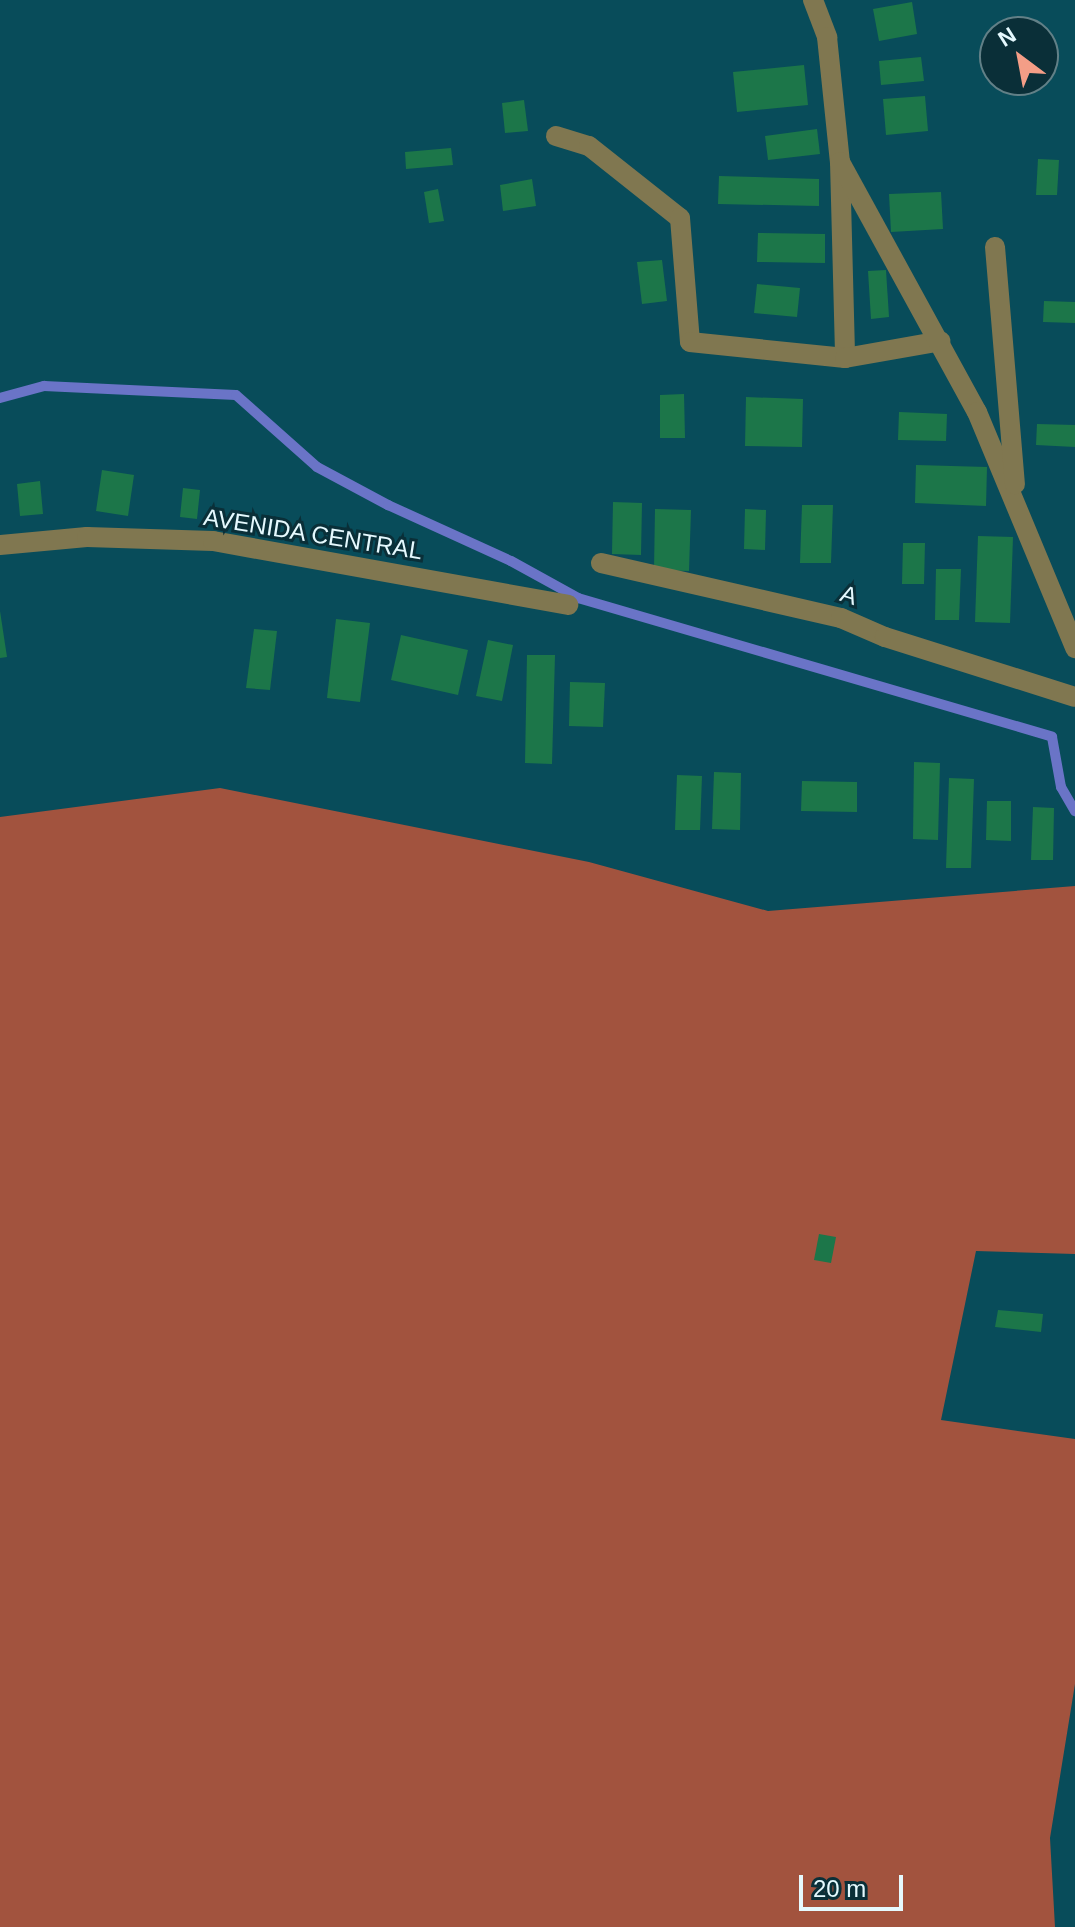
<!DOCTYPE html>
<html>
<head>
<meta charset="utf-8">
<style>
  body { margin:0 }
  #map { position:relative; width:1075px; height:1927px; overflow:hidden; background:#084c5a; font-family:Helvetica,sans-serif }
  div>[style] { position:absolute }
  .green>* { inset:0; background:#a2533e }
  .stream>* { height:10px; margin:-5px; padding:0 5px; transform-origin:5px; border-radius:5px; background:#6a74c7 }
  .building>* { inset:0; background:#1c7649 }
  .minor>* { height:20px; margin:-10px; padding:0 10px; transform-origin:10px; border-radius:10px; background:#807750 }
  span { translate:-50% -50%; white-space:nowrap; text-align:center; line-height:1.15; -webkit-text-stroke:6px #0a2f38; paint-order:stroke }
  .street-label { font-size:24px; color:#e5f9fe }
  .north { position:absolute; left:979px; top:16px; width:80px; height:80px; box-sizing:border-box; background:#0a2f38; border:2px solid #628087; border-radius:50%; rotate:328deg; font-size:22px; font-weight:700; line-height:32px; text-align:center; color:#e5f9fe }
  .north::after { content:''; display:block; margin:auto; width:28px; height:36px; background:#f49e87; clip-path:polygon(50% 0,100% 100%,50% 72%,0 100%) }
  .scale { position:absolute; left:799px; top:1875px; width:104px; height:36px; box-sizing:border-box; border:4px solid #e5f9fe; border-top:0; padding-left:10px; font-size:24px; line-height:28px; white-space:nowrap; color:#e5f9fe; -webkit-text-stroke:6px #0a2f38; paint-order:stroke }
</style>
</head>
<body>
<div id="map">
  <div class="green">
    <div style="clip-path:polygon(220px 788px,589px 862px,768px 911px,1075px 886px,1075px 1254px,976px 1251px,941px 1420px,1075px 1439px,1075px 1684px,1050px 1838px,1055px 1927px,0 1927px,0 817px)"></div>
  </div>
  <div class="stream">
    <div style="left:0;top:398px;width:46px;rotate:-15.3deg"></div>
    <div style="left:44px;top:386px;width:192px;rotate:2.7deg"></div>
    <div style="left:236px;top:395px;width:108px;rotate:41.6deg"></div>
    <div style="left:317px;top:467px;width:81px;rotate:28.2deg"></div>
    <div style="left:388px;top:505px;width:135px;rotate:24.5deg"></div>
    <div style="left:511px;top:561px;width:77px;rotate:28.9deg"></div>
    <div style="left:578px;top:598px;width:494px;rotate:16.3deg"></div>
    <div style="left:1052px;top:737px;width:51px;rotate:79.8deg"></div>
    <div style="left:1061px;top:787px;width:28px;rotate:60deg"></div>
  </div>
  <div class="building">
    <div style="clip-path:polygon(912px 2px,917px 34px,879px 41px,873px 9px)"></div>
    <div style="clip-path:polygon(921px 57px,924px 81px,881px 85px,879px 61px)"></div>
    <div style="clip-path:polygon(804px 65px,808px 105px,737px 112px,733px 72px)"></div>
    <div style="clip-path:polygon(925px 96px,928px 131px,886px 135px,883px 99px)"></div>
    <div style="clip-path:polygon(524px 100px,528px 131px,505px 133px,502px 103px)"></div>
    <div style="clip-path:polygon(817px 129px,820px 154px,768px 160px,765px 136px)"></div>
    <div style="clip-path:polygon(451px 148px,453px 165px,406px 169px,405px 152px)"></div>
    <div style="clip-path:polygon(1038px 159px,1059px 160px,1057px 195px,1036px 195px)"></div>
    <div style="clip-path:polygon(719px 176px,819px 179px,819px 206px,718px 204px)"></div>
    <div style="clip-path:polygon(532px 179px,536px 206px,503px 211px,500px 185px)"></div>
    <div style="clip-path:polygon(438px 189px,444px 221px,429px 223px,424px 192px)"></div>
    <div style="clip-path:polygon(941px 192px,943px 229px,891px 232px,889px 194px)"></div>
    <div style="clip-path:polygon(758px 233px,825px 234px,825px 263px,757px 262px)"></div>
    <div style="clip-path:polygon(662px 260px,667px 301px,642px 304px,637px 262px)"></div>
    <div style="clip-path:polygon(886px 270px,889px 317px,871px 319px,868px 271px)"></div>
    <div style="clip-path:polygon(757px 284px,800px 288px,797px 317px,754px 313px)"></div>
    <div style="clip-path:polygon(1044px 301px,1075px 302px,1075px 323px,1043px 322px)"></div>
    <div style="clip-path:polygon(684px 394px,685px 438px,660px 438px,660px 395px)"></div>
    <div style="clip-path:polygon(746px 397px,803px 399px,802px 447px,745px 446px)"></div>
    <div style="clip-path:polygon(899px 412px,947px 414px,946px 441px,898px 440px)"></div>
    <div style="clip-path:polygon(1037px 424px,1075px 425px,1075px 447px,1036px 445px)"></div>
    <div style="clip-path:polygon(916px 465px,987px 467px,986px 506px,915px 503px)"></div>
    <div style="clip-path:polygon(102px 470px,134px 475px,128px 516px,96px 511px)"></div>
    <div style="clip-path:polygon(40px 481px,43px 514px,20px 516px,17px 484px)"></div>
    <div style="clip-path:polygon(183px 488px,200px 490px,197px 519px,180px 517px)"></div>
    <div style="clip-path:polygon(613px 502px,642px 503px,641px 555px,612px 554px)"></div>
    <div style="clip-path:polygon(802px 505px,833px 505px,831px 563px,800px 563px)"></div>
    <div style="clip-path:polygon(655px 509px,691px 510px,689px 571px,654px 570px)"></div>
    <div style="clip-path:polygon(745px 509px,766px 510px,765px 550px,744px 549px)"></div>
    <div style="clip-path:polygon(978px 536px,1013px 537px,1010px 623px,975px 622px)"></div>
    <div style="clip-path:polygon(903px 543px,925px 543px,924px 584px,902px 584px)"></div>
    <div style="clip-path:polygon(936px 569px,961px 569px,959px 620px,935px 620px)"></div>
    <div style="clip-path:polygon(0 611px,7px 657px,0 658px)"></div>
    <div style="clip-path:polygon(336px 619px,370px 623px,360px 702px,327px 698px)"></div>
    <div style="clip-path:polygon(254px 629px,277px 631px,270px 690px,246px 688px)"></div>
    <div style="clip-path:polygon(401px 635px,468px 650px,458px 695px,391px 680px)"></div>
    <div style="clip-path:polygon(488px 640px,513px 645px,502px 701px,476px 696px)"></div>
    <div style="clip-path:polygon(527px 655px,555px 655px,552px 764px,525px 763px)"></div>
    <div style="clip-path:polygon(570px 682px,605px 683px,603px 727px,569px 726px)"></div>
    <div style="clip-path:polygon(914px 762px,940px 763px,938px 840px,913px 839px)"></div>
    <div style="clip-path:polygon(714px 772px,741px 773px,740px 830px,712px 829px)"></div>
    <div style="clip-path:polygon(677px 775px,702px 776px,700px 830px,675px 830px)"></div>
    <div style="clip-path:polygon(949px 778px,974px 779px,971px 868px,946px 868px)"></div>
    <div style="clip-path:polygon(802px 781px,857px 782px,857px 812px,801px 811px)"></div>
    <div style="clip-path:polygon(987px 801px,1011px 801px,1011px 841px,986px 840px)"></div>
    <div style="clip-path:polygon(1033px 807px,1054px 808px,1053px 860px,1031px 860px)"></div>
    <div style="clip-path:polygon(819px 1234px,836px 1237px,831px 1263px,814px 1260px)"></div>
    <div style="clip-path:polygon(998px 1310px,1043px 1314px,1041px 1332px,995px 1327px)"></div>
  </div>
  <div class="minor">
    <div style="left:813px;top:0;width:40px;rotate:69deg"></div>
    <div style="left:827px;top:37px;width:126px;rotate:84.1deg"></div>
    <div style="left:840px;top:162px;width:196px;rotate:88.5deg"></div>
    <div style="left:556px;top:136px;width:34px;rotate:17deg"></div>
    <div style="left:589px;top:146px;width:116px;rotate:38.4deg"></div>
    <div style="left:680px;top:218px;width:124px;rotate:85.4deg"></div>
    <div style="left:690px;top:342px;width:156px;rotate:5.9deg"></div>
    <div style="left:845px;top:358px;width:97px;rotate:-10deg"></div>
    <div style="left:840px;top:162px;width:285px;rotate:61.3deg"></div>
    <div style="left:977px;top:412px;width:256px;rotate:67.4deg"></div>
    <div style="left:995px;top:247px;width:238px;rotate:85.2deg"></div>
    <div style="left:0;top:545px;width:87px;rotate:-5.3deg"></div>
    <div style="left:87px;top:537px;width:126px;rotate:1.8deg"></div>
    <div style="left:213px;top:541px;width:361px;rotate:10.2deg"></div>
    <div style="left:601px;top:563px;width:246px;rotate:12.9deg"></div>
    <div style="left:841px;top:618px;width:48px;rotate:23.4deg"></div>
    <div style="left:885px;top:637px;width:199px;rotate:17.5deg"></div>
  </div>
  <div class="street-label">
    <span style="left:313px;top:534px;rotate:9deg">AVENIDA CENTRAL</span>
    <span style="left:849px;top:595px;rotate:18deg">A</span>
  </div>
  <div class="north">N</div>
  <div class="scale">20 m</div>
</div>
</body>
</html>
